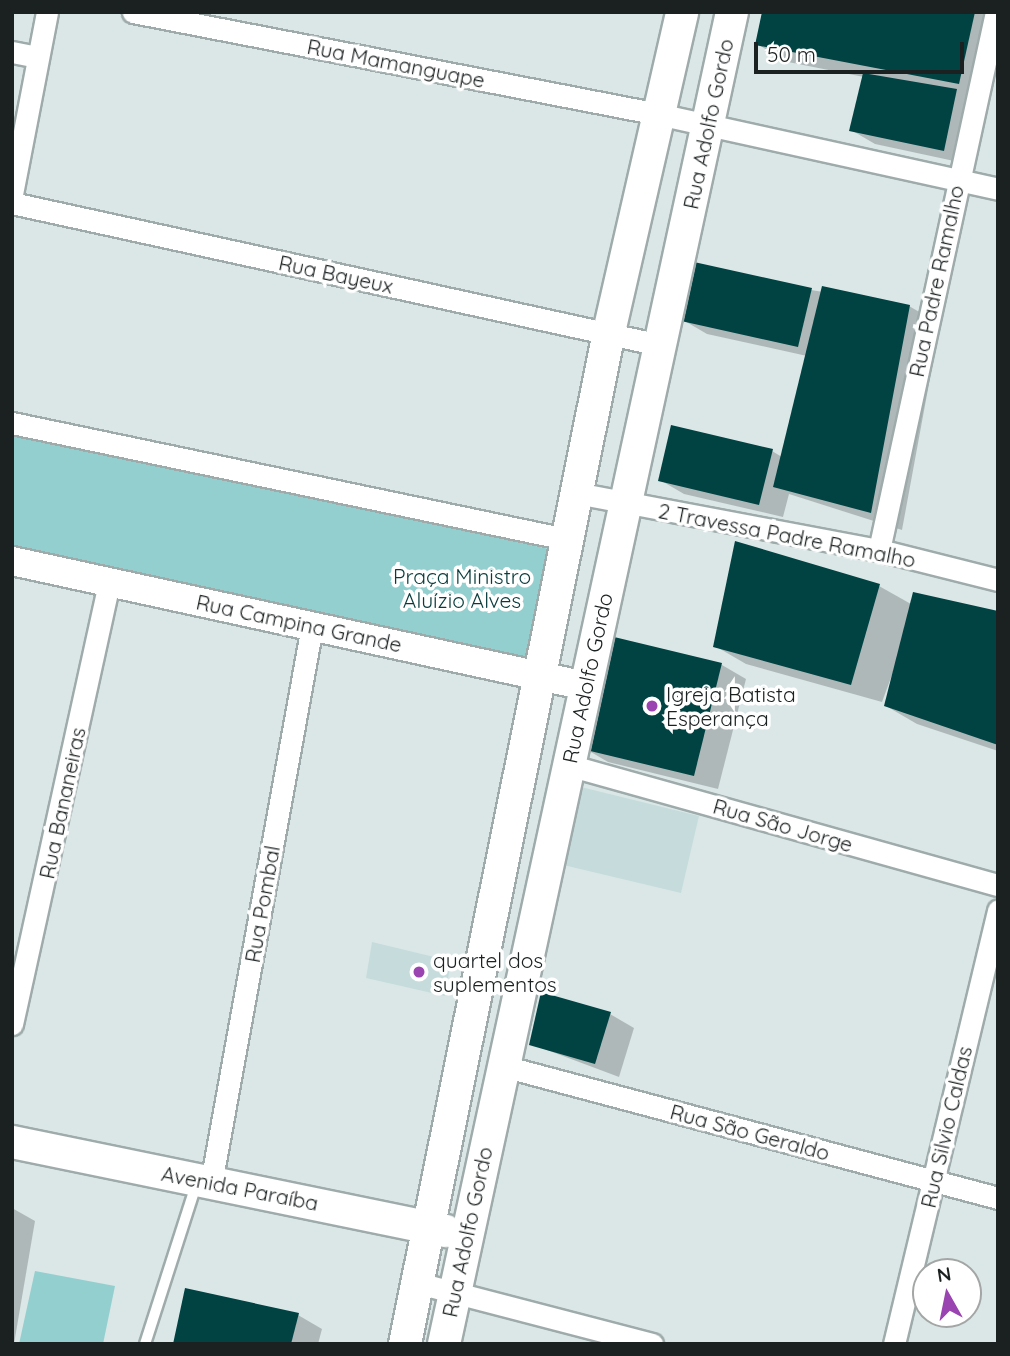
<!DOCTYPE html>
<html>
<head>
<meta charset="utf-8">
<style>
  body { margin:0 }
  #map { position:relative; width:1010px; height:1356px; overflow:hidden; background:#dbe7e7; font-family:Quicksand,sans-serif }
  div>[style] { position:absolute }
  .built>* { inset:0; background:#c6dcdc }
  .green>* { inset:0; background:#94cfcf }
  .shadow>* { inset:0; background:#0003 }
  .building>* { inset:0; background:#014243 }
  .roads { filter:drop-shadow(2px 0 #9fabab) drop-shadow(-2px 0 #9fabab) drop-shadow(0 2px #9fabab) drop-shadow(0 -2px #9fabab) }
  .service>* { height:10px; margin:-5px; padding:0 5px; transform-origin:5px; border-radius:5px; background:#fff }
  .minor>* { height:21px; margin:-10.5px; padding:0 10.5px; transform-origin:10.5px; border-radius:10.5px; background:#fff }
  .tertiary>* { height:28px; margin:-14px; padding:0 14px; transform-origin:14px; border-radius:14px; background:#fff }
  .secondary>* { height:32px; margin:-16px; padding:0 16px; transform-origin:16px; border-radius:16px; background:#fff }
  .dots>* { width:19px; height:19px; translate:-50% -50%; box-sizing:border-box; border:4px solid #fff; border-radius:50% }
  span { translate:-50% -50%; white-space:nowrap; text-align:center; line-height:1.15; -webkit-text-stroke:7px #fff; paint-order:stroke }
  .street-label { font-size:21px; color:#1b2020 }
  .park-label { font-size:21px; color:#083b3c }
  .poi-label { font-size:21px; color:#1b2020 }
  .left { translate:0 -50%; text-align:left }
  .frame { position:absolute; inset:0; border:14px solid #1b2020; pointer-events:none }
  .north { position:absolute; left:912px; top:1258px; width:70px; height:70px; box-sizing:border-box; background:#fff; border:2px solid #a4a6a6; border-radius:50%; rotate:351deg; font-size:19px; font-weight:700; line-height:28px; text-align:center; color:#1b2020 }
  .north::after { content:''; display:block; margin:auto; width:24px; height:32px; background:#9a44b1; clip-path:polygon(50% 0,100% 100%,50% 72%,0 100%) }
  .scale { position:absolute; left:754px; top:42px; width:210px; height:32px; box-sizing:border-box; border:4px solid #1b2020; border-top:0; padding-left:9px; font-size:21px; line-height:24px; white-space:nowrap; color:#1b2020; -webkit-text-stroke:5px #fff; paint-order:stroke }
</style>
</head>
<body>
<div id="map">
  <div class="built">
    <div style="clip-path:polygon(577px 786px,699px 816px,681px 893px,559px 864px)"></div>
    <div style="clip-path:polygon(372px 942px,451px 961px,445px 996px,366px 978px)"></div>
  </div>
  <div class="green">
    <div style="clip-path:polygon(12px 433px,554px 550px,528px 660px,12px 549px)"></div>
    <div style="clip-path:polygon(35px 1271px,115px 1286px,103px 1344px,19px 1344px)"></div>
  </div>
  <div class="shadow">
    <div style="clip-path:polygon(764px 12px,998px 12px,990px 101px,966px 97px,981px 105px,968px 164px,875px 144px,851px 130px,864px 77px,788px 62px,757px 44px)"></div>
    <div style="clip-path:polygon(811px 290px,909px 306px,940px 324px,902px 530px,789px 494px,783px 517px,684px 494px,660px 480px,772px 451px,782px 457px,807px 356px,707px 334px,683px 320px)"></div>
    <div style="clip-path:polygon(879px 586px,911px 604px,998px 612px,998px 751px,917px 724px,886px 706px,896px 664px,882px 702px,746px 664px,715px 646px)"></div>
    <div style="clip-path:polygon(611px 638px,722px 665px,746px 679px,718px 789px,608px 762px,584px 748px)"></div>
    <div style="clip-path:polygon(610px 1014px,634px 1028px,619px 1077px,531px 1044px)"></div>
    <div style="clip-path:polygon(12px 1208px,35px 1221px,14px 1344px,12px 1344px)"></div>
    <div style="clip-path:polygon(298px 1315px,322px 1329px,318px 1344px,174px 1344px)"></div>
  </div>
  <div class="building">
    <div style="clip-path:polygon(762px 12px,975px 12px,959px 84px,755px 45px)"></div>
    <div style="clip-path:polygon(863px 73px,957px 89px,944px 151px,849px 131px)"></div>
    <div style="clip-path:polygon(694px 262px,812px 288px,798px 347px,681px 321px)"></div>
    <div style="clip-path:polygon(822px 286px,910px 305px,871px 513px,773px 487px)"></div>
    <div style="clip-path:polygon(671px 425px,773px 449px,759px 505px,658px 481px)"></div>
    <div style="clip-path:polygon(735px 541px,880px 584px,851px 685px,713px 647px)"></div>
    <div style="clip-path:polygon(913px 592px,998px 611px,998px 745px,884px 706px)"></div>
    <div style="clip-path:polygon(610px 636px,722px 663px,694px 776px,582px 749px)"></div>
    <div style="clip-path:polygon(541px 992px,611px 1012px,595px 1064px,529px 1045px)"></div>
    <div style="clip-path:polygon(185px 1288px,299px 1313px,291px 1344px,173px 1344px)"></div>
  </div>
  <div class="roads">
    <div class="service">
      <div style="left:145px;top:1344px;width:170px;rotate:-72.2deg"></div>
    </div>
    <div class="minor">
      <div style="left:133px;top:12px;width:535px;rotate:10.99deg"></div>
      <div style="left:658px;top:114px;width:348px;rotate:12.4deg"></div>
      <div style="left:12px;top:52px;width:26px;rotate:11deg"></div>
      <div style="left:12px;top:194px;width:185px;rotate:-79.1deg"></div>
      <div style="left:12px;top:203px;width:663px;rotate:12.36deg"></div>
      <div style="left:12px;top:423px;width:566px;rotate:11.83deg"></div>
      <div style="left:576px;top:493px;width:308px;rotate:10.7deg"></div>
      <div style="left:879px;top:550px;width:123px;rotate:14.1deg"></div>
      <div style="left:879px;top:550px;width:551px;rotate:-77.73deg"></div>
      <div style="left:568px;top:765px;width:446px;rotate:15.6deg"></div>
      <div style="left:12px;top:1024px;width:453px;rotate:-77.6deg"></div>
      <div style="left:503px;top:1066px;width:512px;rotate:14.93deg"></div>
      <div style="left:211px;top:1183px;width:566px;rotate:-79.72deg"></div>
      <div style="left:418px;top:1283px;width:242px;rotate:14.6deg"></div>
      <div style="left:894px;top:1344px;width:446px;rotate:-76.5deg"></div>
    </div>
    <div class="tertiary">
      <div style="left:12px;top:561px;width:587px;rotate:12.29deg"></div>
    </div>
    <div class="secondary">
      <div style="left:12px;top:1142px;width:443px;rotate:11.6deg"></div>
      <div style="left:405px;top:1344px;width:1032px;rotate:-78.6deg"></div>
      <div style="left:609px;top:332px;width:328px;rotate:-77.1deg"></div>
      <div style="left:444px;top:1344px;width:1363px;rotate:-77.8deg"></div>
    </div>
  </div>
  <div class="dots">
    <div style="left:652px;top:706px;background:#9a44b1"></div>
    <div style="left:419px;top:972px;background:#9a44b1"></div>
  </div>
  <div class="street-label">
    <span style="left:396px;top:63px;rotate:11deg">Rua Mamanguape</span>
    <span style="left:708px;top:124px;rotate:-78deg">Rua Adolfo Gordo</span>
    <span style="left:336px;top:274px;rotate:12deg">Rua Bayeux</span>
    <span style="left:936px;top:281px;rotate:-78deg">Rua Padre Ramalho</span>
    <span style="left:787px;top:535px;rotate:11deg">2 Travessa Padre Ramalho</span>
    <span style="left:299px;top:623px;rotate:12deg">Rua Campina Grande</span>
    <span style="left:587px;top:678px;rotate:-78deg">Rua Adolfo Gordo</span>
    <span style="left:62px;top:803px;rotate:-78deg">Rua Bananeiras</span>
    <span style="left:783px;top:825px;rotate:16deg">Rua São Jorge</span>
    <span style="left:262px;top:904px;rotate:-80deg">Rua Pombal</span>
    <span style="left:946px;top:1127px;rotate:-77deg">Rua Silvio Caldas</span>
    <span style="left:750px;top:1132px;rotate:15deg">Rua São Geraldo</span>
    <span style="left:240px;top:1188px;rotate:11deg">Avenida Paraíba</span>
    <span style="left:467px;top:1232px;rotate:-78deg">Rua Adolfo Gordo</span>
  </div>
  <div class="park-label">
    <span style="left:462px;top:588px">Praça Ministro<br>Aluízio Alves</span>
  </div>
  <div class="poi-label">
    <span class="left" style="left:666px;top:706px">Igreja Batista<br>Esperança</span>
    <span class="left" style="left:433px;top:972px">quartel dos<br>suplementos</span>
  </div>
  <div class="frame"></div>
  <div class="north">N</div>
  <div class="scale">50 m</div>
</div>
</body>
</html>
